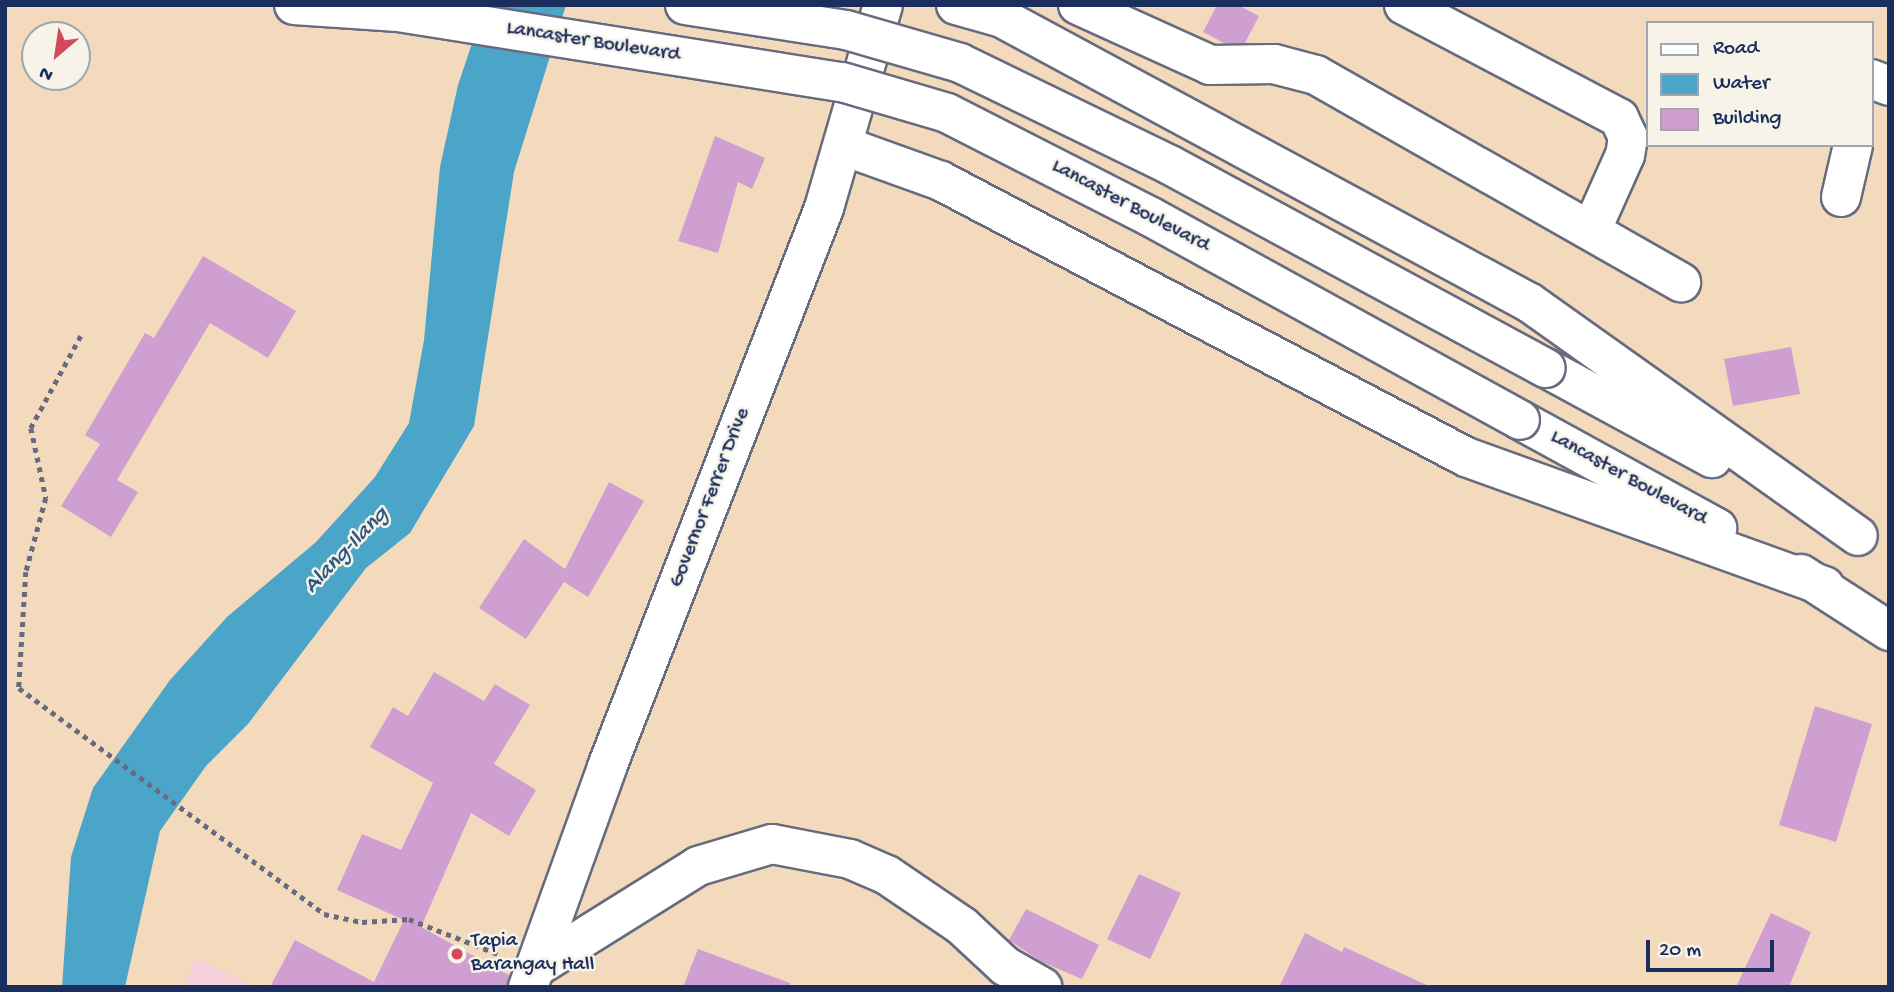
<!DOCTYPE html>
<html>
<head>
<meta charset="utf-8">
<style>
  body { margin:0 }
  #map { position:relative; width:1894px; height:992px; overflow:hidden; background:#f4dabd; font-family:"Gochi Hand",sans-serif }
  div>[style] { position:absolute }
  .built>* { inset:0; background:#f5cfda }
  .water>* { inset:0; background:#4aa5c8 }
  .building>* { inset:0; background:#cf9fd1 }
  .path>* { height:4.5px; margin-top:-2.25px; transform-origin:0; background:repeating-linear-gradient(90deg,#676b7f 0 5px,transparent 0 10px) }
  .roads { filter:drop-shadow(2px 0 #676b7f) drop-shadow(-2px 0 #676b7f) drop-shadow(0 2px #676b7f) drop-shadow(0 -2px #676b7f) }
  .minor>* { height:38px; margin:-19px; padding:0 19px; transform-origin:19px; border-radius:19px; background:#fff }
  .major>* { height:38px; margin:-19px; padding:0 19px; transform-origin:19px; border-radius:19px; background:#fff }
  .bridges { filter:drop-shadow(2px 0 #676b7f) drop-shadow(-2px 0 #676b7f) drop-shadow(0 2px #676b7f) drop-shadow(0 -2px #676b7f) }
  .major-bridge>* { height:38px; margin:-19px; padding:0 19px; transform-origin:19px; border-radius:19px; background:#fff }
  .dots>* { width:19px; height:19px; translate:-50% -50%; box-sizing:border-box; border:4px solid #f7f3e8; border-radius:50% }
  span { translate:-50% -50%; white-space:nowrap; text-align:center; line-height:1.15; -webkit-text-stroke:5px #f7f3e8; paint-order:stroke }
  .street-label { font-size:21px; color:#1b2f5e }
  .poi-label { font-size:21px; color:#1b2f5e }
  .left { translate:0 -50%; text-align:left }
  .water-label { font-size:23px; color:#2b5883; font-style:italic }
  .frame { position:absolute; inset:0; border:7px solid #1b2f5e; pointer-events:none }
  .legend { position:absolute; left:1646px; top:21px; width:228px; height:126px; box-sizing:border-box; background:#f7f3e8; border:2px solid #9fa5b1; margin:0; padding:9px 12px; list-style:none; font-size:21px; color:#1b2f5e }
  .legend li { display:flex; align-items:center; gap:14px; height:35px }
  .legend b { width:35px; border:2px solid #9fa5b1 }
  .north { position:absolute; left:21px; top:21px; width:70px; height:70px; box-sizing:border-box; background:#f7f3e8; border:2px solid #9fa5b1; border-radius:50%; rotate:209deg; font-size:19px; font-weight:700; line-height:28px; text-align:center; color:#1b2f5e }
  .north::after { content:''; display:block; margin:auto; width:24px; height:32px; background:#d1495b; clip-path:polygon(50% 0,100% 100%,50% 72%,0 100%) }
  .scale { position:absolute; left:1646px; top:940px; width:128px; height:32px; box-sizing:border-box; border:4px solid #1b2f5e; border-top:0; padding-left:9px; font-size:21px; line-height:24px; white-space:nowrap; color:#1b2f5e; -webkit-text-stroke:5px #f7f3e8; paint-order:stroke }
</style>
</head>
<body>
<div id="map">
  <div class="built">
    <div style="clip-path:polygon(195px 958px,256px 987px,184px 987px)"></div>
  </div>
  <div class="water">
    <div style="clip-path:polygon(485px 5px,566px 5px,514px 172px,474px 426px,410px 533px,366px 568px,248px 724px,206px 766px,160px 831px,125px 987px,62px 987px,71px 857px,93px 788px,170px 680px,227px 617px,316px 542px,375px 477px,409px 423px,424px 340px,440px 167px,458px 85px)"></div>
  </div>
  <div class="building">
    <div style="clip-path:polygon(1217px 5px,1238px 5px,1259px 16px,1245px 43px,1224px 43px,1203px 32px)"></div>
    <div style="clip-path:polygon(715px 136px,765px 158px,752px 189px,738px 182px,718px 253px,678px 241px)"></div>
    <div style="clip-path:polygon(203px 256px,296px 311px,268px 358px,210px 323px,117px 480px,138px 492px,111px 537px,61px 506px,100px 444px,85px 435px,145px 333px,154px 338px)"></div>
    <div style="clip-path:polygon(1791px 347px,1800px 394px,1733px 406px,1724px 359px)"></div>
    <div style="clip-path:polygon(609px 482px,644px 501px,588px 597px,564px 582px,526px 639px,479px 608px,524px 539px,565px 569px)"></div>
    <div style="clip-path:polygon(434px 672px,484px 701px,495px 684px,530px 705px,494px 764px,536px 790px,509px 836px,471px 813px,421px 927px,509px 975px,507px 987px,270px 987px,295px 940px,374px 982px,404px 920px,337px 890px,362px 834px,401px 850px,433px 783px,370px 747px,393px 707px,408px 716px)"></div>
    <div style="clip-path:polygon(1815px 706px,1872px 724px,1836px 842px,1779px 825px)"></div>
    <div style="clip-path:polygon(1139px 874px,1181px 893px,1150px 959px,1107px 939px)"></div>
    <div style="clip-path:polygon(1026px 909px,1099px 945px,1082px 979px,1042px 962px,1009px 940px)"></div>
    <div style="clip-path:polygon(1771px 913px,1811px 932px,1789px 987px,1736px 987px)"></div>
    <div style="clip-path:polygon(1305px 933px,1342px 952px,1344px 947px,1431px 987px,1279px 987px)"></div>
    <div style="clip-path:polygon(698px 949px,790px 983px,789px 987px,683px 987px)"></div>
  </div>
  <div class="path">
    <div style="left:81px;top:336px;width:105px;rotate:118.5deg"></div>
    <div style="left:31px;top:428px;width:72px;rotate:77.9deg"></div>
    <div style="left:46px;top:498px;width:77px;rotate:105.1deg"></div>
    <div style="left:26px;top:572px;width:116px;rotate:93.5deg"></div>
    <div style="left:19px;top:688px;width:380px;rotate:36.5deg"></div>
    <div style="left:324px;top:914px;width:39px;rotate:12deg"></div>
    <div style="left:362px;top:922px;width:47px;rotate:-3.7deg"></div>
    <div style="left:409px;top:919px;width:96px;rotate:21.5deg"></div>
  </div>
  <div class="roads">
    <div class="minor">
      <div style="left:1078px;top:5px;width:145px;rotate:24.4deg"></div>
      <div style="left:1210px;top:65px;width:64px;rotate:-0.9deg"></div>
      <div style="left:1274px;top:64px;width:43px;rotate:14.7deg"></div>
      <div style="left:1316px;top:75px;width:420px;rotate:29.6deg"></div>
      <div style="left:1404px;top:5px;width:243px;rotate:27.7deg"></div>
      <div style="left:1619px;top:118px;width:21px;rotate:65deg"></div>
      <div style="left:1628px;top:137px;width:18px;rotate:99deg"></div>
      <div style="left:1625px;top:155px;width:83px;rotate:114.1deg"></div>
      <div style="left:1871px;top:79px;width:19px;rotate:21deg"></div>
      <div style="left:1841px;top:197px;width:53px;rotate:-77deg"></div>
      <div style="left:535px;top:968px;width:192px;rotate:-32deg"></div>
      <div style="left:698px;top:866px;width:77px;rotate:-16.6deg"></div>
      <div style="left:772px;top:844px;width:79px;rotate:10.9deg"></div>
      <div style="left:850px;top:859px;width:40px;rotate:23.4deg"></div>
      <div style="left:887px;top:875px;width:91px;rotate:34.2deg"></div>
      <div style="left:962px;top:926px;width:59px;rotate:42.9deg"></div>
      <div style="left:1005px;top:966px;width:43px;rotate:29.6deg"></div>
    </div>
    <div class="major">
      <div style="left:956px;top:5px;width:48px;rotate:15.8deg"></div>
      <div style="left:1002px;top:18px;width:600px;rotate:28.36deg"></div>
      <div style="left:1530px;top:303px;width:402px;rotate:35.4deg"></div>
      <div style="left:844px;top:146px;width:103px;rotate:19.8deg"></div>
      <div style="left:941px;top:181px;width:593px;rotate:27.73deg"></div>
      <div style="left:1466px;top:457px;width:381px;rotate:19.8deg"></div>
      <div style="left:1546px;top:368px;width:189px;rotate:28.5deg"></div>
      <div style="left:1520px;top:420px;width:225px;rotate:28.7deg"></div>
      <div style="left:1801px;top:574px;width:105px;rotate:32.9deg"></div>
      <div style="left:528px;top:987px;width:234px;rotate:-70.2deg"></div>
      <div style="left:607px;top:767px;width:600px;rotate:-68.78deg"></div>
      <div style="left:824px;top:208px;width:211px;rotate:-73.8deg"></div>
    </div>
  </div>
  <div class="bridges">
    <div class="major-bridge">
      <div style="left:294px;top:5px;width:104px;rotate:3.9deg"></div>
      <div style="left:398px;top:12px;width:449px;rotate:9deg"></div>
      <div style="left:842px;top:82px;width:109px;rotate:16.4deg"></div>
      <div style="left:947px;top:113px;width:229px;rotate:27deg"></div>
      <div style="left:1151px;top:217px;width:421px;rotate:28.8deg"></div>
      <div style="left:685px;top:5px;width:163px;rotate:8.8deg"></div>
      <div style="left:846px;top:30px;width:119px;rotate:16.1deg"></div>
      <div style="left:960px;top:63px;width:233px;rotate:25.9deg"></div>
      <div style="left:1170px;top:165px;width:427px;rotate:28.4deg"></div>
    </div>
  </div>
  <div class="dots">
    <div style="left:457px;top:954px;background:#d1495b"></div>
  </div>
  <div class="street-label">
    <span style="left:593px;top:43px;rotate:9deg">Lancaster Boulevard</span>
    <span style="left:1130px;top:207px;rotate:28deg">Lancaster Boulevard</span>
    <span style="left:1628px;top:479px;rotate:29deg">Lancaster Boulevard</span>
    <span style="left:711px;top:498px;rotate:-69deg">Governor Ferrer Drive</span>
  </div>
  <div class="poi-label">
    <span class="left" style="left:471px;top:954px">Tapia<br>Barangay Hall</span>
  </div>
  <div class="water-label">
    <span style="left:347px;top:551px;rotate:-46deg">Alang-Ilang</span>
  </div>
  <div class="frame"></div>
  <ul class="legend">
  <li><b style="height:9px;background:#fff"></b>Road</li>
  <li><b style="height:19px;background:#4aa5c8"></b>Water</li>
  <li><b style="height:19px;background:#cf9fd1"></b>Building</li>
  </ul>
  <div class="north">N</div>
  <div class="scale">20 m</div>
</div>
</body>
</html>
